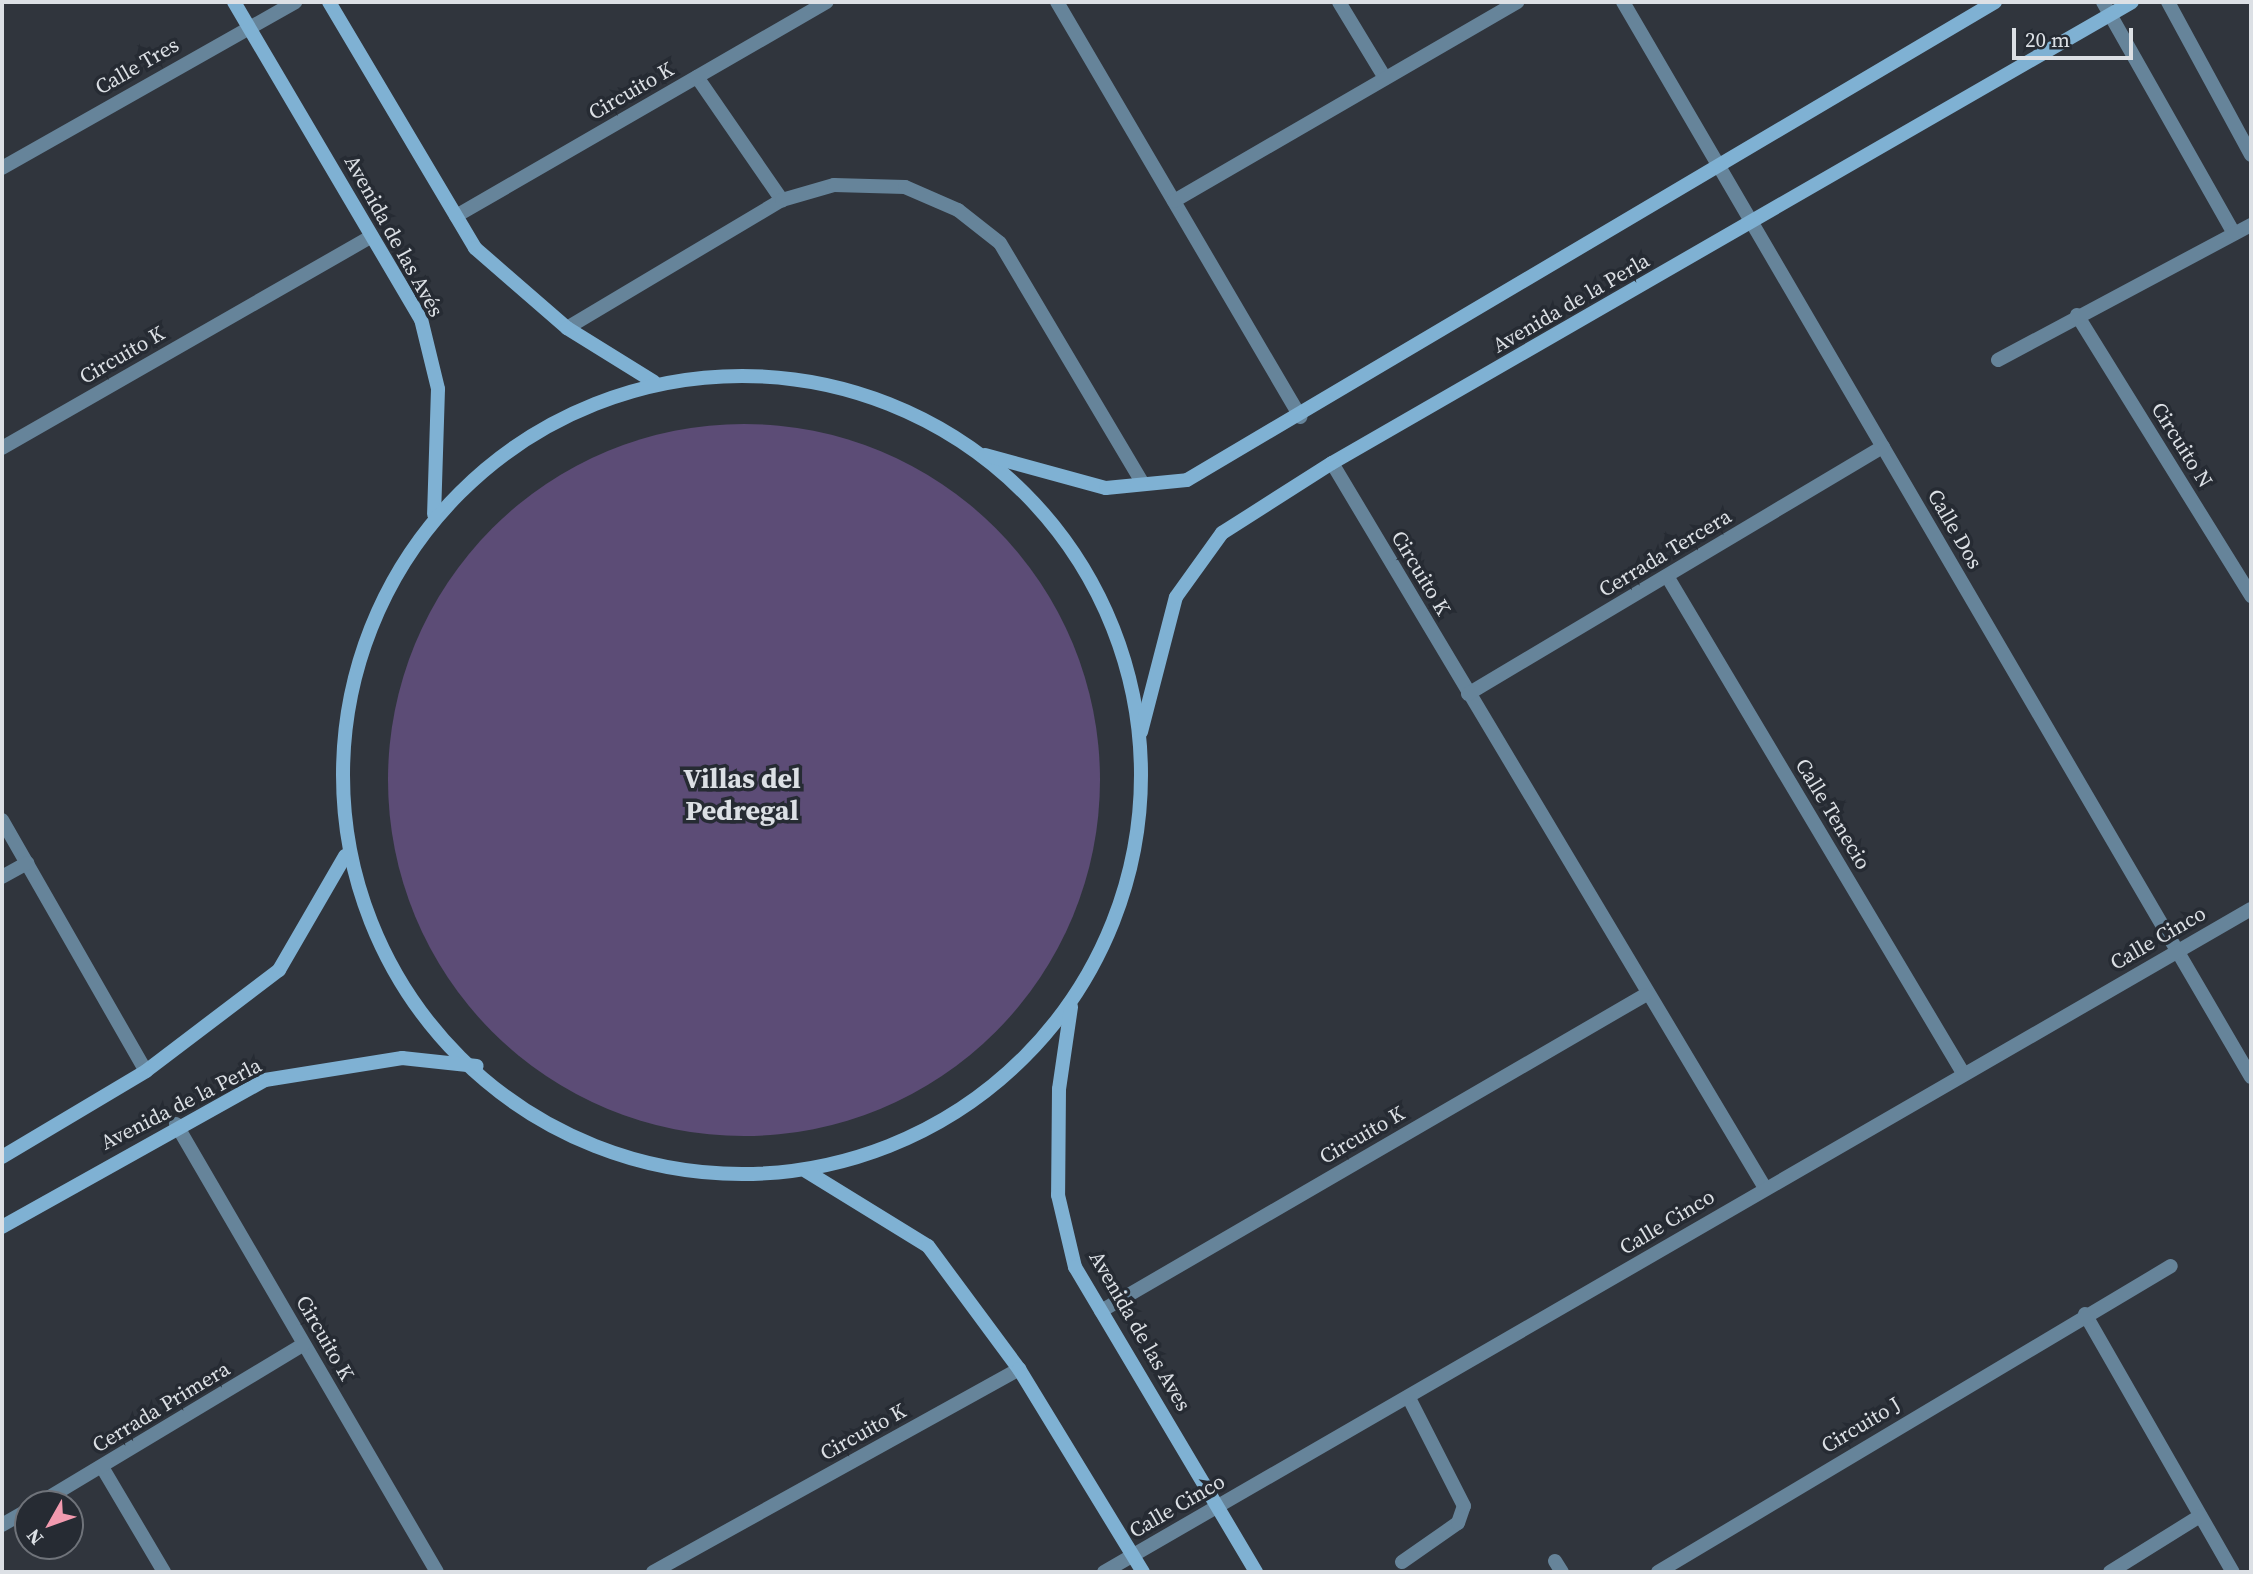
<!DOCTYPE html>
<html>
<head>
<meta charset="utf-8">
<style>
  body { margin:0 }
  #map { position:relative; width:2253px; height:1574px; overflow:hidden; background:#30353d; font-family:"Source Serif 4",serif }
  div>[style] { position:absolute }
  .green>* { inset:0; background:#5c4c76 }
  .round { border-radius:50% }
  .street>* { height:14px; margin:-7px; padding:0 7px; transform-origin:7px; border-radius:7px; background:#66849a }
  .secondary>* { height:14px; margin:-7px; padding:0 7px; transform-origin:7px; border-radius:7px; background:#7fb1d3 }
  .secondary>.ring { margin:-7px; padding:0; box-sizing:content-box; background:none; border:14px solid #7fb1d3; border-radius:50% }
  span { translate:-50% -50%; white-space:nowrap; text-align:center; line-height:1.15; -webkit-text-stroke:7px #262b33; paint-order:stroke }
  .street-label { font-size:21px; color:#dce0e5 }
  .district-label { font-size:28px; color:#dce0e5; font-weight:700 }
  .frame { position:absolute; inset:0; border:4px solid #dce0e5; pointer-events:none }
  .north { position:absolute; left:14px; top:1490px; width:70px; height:70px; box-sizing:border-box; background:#262b33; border:2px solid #6f737a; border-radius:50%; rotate:230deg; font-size:19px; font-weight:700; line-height:28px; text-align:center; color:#dce0e5 }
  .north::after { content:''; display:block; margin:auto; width:24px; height:32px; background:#f29aaf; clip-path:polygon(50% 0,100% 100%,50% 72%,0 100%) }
  .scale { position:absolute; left:2012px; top:28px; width:121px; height:32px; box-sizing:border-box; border:4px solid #dce0e5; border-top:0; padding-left:9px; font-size:21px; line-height:24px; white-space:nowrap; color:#dce0e5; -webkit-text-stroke:5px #262b33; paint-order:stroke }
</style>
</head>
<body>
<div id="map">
  <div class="green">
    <div class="round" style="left:388px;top:424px;width:712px;height:712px"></div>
  </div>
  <div class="street">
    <div style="left:1057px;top:2px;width:481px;rotate:59.6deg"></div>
    <div style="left:1339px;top:2px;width:89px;rotate:58.8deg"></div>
    <div style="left:1623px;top:2px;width:1245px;rotate:59.71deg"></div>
    <div style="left:2103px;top:2px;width:266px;rotate:60.5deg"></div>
    <div style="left:2168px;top:2px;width:174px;rotate:61.5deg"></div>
    <div style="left:697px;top:77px;width:150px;rotate:55.4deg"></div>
    <div style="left:2px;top:168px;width:337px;rotate:-29.5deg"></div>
    <div style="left:1174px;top:201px;width:397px;rotate:-30.1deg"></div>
    <div style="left:456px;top:216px;width:428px;rotate:-30deg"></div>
    <div style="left:2077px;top:315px;width:331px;rotate:58.2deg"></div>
    <div style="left:567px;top:328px;width:250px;rotate:-30.8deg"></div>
    <div style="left:782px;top:200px;width:54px;rotate:-16.1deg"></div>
    <div style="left:834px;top:185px;width:71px;rotate:1.6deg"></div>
    <div style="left:905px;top:187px;width:58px;rotate:23.5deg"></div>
    <div style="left:958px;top:210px;width:53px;rotate:38.2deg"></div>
    <div style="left:1000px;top:243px;width:280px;rotate:59.3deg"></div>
    <div style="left:1998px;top:360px;width:287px;rotate:-28.1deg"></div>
    <div style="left:2px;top:448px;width:426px;rotate:-29.8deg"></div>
    <div style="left:1332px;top:463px;width:844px;rotate:59.15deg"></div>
    <div style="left:1667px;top:576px;width:578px;rotate:59.22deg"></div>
    <div style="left:1468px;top:694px;width:483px;rotate:-30.8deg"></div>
    <div style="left:2px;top:820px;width:289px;rotate:60.2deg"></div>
    <div style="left:2px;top:877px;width:29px;rotate:-29deg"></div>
    <div style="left:176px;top:1124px;width:518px;rotate:59.78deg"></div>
    <div style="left:1101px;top:1311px;width:629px;rotate:-30.15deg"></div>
    <div style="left:2085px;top:1314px;width:297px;rotate:60.2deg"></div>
    <div style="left:102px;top:1467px;width:122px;rotate:59.4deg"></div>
    <div style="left:38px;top:1504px;width:310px;rotate:-31deg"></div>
    <div style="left:2px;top:1525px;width:30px;rotate:-30deg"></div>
    <div style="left:1555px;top:1561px;width:13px;rotate:58deg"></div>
    <div style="left:1402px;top:1562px;width:68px;rotate:-34.9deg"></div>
    <div style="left:1458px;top:1523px;width:18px;rotate:-71deg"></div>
    <div style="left:1464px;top:1506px;width:119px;rotate:-117deg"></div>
    <div style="left:653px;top:1572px;width:419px;rotate:-29deg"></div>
    <div style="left:1104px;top:1572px;width:1325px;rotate:-30.03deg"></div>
    <div style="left:1658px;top:1572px;width:597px;rotate:-30.82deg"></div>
    <div style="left:2110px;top:1572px;width:106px;rotate:-31.9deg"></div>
  </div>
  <div class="secondary">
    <div style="left:234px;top:2px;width:368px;rotate:59.5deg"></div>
    <div style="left:421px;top:319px;width:72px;rotate:76.3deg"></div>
    <div style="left:438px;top:389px;width:125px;rotate:91.8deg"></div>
    <div style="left:329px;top:2px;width:286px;rotate:59.3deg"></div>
    <div style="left:475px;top:248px;width:122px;rotate:41deg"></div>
    <div style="left:567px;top:328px;width:102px;rotate:31.8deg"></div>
    <div class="ring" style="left:343px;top:376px;width:784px;height:784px"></div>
    <div style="left:985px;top:455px;width:125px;rotate:15.3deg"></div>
    <div style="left:1106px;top:488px;width:81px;rotate:-5.6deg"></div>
    <div style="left:1187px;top:480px;width:939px;rotate:-30.61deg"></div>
    <div style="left:1141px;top:732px;width:139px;rotate:-75.5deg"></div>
    <div style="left:1176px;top:597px;width:79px;rotate:-54.3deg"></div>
    <div style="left:1222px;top:533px;width:130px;rotate:-32.5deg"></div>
    <div style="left:1332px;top:463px;width:923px;rotate:-29.95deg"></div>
    <div style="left:1071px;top:1007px;width:83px;rotate:98.3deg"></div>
    <div style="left:1059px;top:1089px;width:106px;rotate:90.5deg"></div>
    <div style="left:1058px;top:1195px;width:74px;rotate:76.7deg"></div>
    <div style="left:1075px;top:1267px;width:355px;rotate:59.3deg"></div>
    <div style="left:2px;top:1157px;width:168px;rotate:-30.8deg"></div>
    <div style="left:146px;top:1071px;width:167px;rotate:-37.2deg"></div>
    <div style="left:279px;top:970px;width:132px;rotate:-59.9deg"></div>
    <div style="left:806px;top:1171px;width:143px;rotate:31.6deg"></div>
    <div style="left:928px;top:1246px;width:153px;rotate:53.5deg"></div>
    <div style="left:1019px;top:1369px;width:238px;rotate:58.6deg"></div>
    <div style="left:2px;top:1227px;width:301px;rotate:-29.2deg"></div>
    <div style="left:265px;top:1080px;width:139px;rotate:-9.1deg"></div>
    <div style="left:402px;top:1058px;width:75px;rotate:6.1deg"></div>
  </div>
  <div class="street-label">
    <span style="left:137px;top:66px;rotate:-30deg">Calle Tres</span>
    <span style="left:631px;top:91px;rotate:-30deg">Circuito K</span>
    <span style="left:394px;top:236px;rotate:61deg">Avenida de las Avés</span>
    <span style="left:1571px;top:303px;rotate:-30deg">Avenida de la Perla</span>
    <span style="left:122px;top:355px;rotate:-30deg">Circuito K</span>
    <span style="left:2182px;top:445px;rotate:58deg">Circuito N</span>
    <span style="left:1955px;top:529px;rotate:60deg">Calle Dos</span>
    <span style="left:1665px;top:553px;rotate:-31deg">Cerrada Tercera</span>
    <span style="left:1421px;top:573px;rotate:59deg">Circuito K</span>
    <span style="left:1833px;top:814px;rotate:59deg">Calle Tenecio</span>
    <span style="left:2158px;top:938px;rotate:-30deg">Calle Cinco</span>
    <span style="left:181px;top:1104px;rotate:-27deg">Avenida de la Perla</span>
    <span style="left:1362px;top:1135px;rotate:-30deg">Circuito K</span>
    <span style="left:1667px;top:1222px;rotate:-31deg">Calle Cinco</span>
    <span style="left:1140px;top:1331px;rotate:60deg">Avenida de las Aves</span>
    <span style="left:325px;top:1338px;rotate:60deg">Circuito K</span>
    <span style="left:161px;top:1407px;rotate:-31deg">Cerrada Primera</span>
    <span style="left:1861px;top:1425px;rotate:-31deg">Circuito J</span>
    <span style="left:863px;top:1432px;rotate:-29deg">Circuito K</span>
    <span style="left:1177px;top:1506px;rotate:-30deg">Calle Cinco</span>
  </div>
  <div class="district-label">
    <span style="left:742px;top:794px">Villas del<br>Pedregal</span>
  </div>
  <div class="frame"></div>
  <div class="north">N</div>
  <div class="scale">20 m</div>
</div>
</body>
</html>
